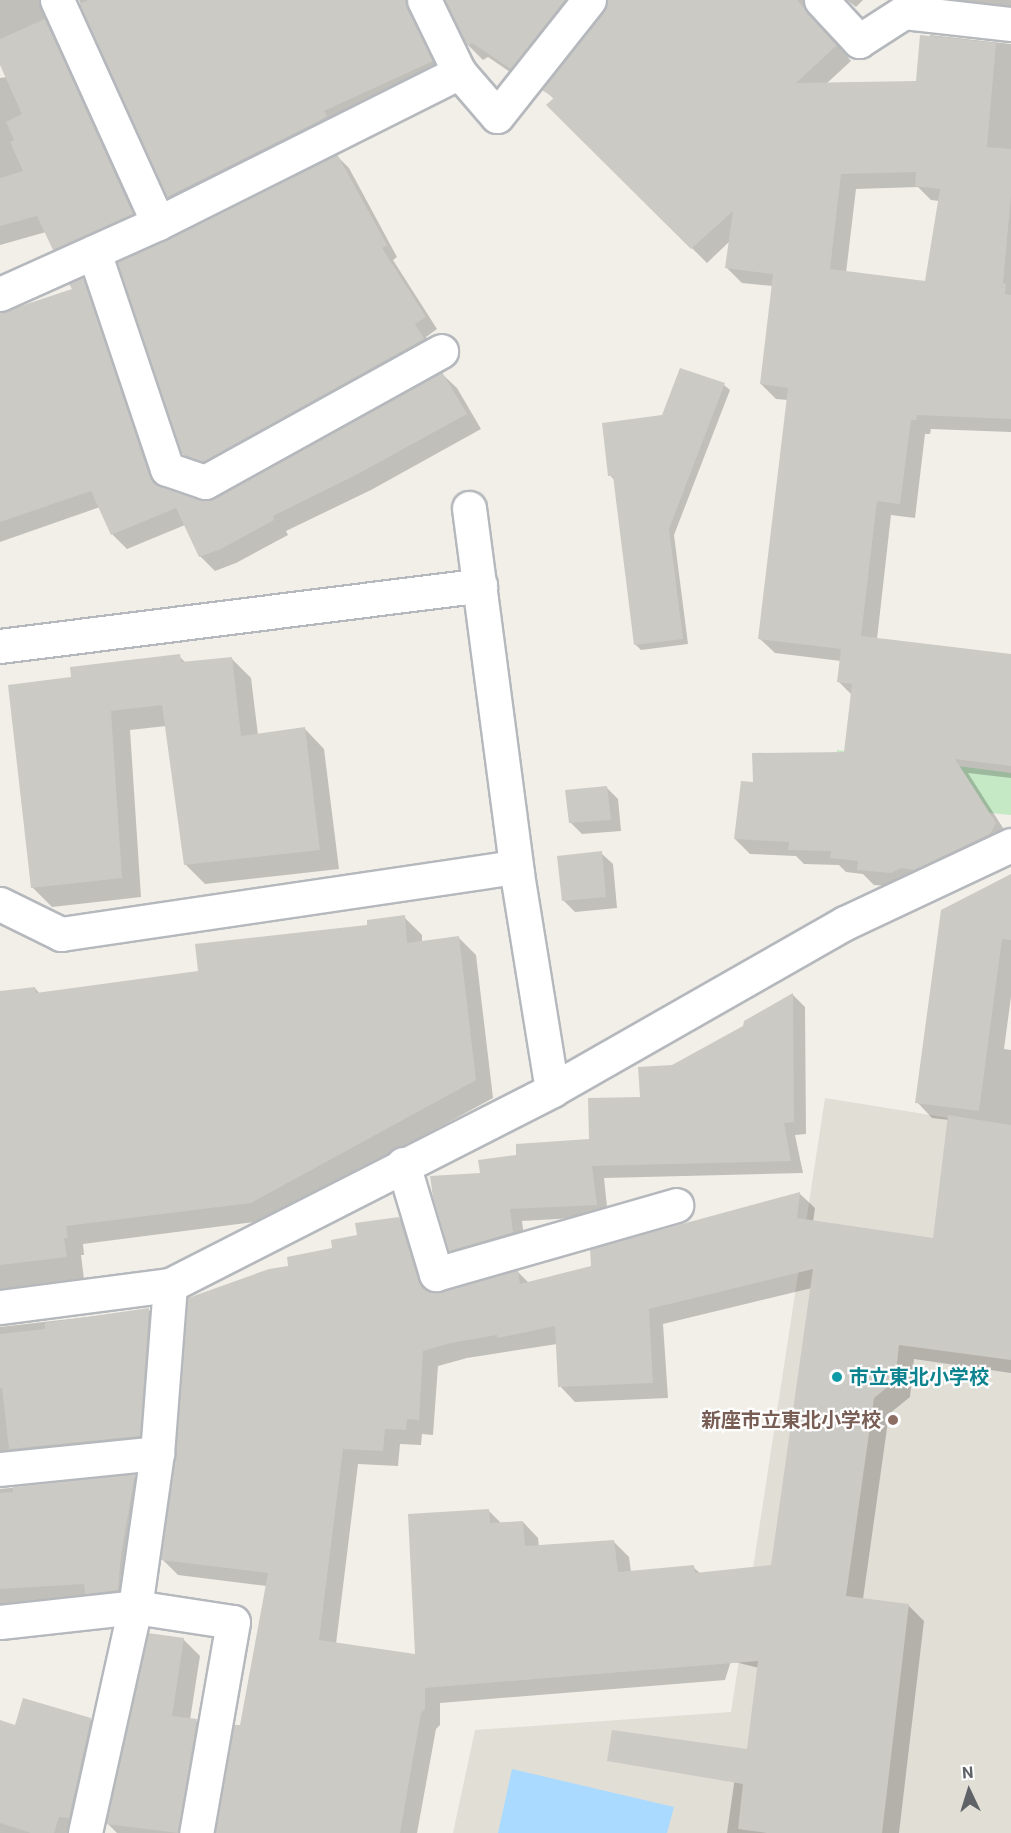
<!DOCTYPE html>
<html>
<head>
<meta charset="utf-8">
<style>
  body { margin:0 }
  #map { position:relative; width:1011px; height:1833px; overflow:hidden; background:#f1efe8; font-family:Roboto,"Noto Sans JP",sans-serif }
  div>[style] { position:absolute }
  .education>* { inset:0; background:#e1ded6 }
  .green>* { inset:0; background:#c5e8c5 }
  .water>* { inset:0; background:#aadaff }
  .shadow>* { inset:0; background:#0003 }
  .building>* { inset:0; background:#cccac5 }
  .roads { filter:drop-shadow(2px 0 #b5b8bc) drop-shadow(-2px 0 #b5b8bc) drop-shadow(0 2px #b5b8bc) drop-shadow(0 -2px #b5b8bc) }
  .minor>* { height:33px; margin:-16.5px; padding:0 16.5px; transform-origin:16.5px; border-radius:16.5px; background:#fff }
  .dots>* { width:16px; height:16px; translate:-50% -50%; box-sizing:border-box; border:3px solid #fff; border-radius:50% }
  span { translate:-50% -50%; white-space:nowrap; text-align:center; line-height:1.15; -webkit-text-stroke:4.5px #fff; paint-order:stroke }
  .culture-label { font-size:20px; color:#0d838f; font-weight:700 }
  .left { translate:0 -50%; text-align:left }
  .education-label { font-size:20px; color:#785e54; font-weight:700 }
  .right { translate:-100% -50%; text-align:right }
  .north { position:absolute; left:939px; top:1761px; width:60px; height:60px; -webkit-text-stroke:4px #fff; paint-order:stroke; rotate:356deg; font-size:16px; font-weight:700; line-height:24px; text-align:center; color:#5f6368 }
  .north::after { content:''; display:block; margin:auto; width:21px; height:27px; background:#5f6368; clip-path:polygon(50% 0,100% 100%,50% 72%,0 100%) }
</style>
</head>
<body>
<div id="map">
  <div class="education">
    <div style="clip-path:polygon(825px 1098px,1011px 1128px,1011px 1833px,453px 1833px,475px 1730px,731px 1712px)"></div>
  </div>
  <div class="green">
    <div style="clip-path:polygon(837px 750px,1011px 773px,1011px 815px,832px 797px)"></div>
  </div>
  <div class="water">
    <div style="clip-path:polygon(512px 1769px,674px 1807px,667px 1833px,498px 1833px)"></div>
  </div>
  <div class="shadow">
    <div style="clip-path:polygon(0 0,61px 0,147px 229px,69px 264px,54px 249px,46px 232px,0 245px,0 78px,7px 77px,0 62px)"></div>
    <div style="clip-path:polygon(79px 0,428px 0,447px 76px,183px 211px,168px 197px)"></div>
    <div style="clip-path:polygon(445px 0,593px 0,526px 83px,488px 57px,483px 60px,468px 45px)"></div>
    <div style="clip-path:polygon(evenodd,609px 0,825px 0,817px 10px,817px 21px,851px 61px,826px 84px,917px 82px,930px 35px,1011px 44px,1011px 432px,931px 429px,930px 434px,925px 434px,915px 518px,891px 515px,877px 639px,1011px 655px,1011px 778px,968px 773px,1010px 839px,906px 887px,874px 885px,863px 874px,846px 872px,839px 865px,804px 864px,796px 856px,750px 854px,735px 839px,754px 783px,845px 754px,852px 695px,838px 681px,841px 661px,775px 653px,760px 639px,788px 400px,776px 399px,761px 384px,773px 286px,742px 283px,727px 268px,730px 241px,707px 263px,548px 105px,554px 99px,544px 89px,605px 12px,609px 0,918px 187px,931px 200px,939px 201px,926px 282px,846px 273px,856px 189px,918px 187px)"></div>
    <div style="clip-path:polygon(847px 0,863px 0,856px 7px)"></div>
    <div style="clip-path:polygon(939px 0,1011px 0,1011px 19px)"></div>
    <div style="clip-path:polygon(337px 156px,349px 168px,397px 257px,393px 260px,437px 329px,426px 337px,434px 351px,216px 473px,195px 466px,183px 453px)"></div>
    <div style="clip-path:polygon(82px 279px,97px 294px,163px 489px,199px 501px,214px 500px,442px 374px,457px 388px,481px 429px,371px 490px,286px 531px,288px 535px,236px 563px,215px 571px,200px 556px,185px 525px,127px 549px,112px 534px,100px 507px,0 542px,0 315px,74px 290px)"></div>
    <div style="clip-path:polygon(724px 385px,730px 390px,674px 535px,688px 644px,641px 650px,635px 644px,615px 481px,610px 475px,663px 416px)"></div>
    <div style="clip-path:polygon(179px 656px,186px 663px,231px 658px,251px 678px,258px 735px,305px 729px,324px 749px,339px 869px,205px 884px,185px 864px,166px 726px,130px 730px,141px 897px,52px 907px,32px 887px,73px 679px)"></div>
    <div style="clip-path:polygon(606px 787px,618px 799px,621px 831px,582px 834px,570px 822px)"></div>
    <div style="clip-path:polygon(601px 853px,613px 864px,617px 908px,575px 912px,563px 900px)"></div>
    <div style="clip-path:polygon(evenodd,1011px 876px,1011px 997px,1004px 1049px,1011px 1050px,1011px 1373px,914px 1359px,910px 1397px,889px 1414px,863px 1599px,908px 1605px,924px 1621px,899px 1833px,727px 1833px,739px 1749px,749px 1751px,759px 1668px,731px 1661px,725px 1680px,440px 1703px,440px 1725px,436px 1729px,417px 1833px,217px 1833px,241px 1727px,267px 1586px,178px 1575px,162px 1559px,290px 1267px,399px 1218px,414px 1234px,432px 1294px,518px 1272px,529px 1283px,593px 1268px,799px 1193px,815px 1208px,813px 1222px,934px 1240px,949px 1120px,932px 1118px,917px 1102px,1011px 876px,812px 1288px,772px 1566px,701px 1574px,693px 1567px,631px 1572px,629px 1557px,614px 1542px,539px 1547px,538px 1538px,523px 1522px,502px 1524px,488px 1510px,417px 1655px,336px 1644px,358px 1464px,398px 1466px,400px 1444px,421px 1445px,422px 1434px,433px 1435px,438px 1366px,467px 1358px,557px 1344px,560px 1386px,575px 1402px,668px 1398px,663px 1324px,812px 1288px)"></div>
    <div style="clip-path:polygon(404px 917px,422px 935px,422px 943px,459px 938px,476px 955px,493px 1098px,269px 1220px,83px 1244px,84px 1255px,81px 1255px,86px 1296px,0 1317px,0 993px,35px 988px,40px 994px,200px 972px)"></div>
    <div style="clip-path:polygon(793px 995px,805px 1007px,806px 1134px,795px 1135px,803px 1173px,604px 1178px,608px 1216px,522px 1221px,525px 1245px,462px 1262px,450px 1250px,481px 1174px,518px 1157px,591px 1141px,642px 1098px,672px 1066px,745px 1027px)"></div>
    <div style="clip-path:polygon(149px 1310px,166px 1327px,157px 1453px,0 1479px,0 1327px)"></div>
    <div style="clip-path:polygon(134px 1476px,152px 1493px,136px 1607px,0 1613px,0 1489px)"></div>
    <div style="clip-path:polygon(183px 1639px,200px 1656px,190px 1720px,196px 1721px,213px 1737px,197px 1833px,117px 1833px,108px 1824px)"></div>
    <div style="clip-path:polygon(90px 1719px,107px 1736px,75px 1833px,0 1833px,0 1722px,16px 1727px)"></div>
  </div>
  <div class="building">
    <div style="clip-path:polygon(88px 0,405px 0,433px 61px,324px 111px,327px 116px,319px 121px,167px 197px,79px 4px)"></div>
    <div style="clip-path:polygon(445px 0,565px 0,511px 69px,472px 43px,467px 46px)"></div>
    <div style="clip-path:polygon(evenodd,607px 0,797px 0,837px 45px,796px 83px,916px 81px,920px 35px,996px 43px,987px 147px,1011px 149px,1011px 196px,1003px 283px,1006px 284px,1005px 294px,1011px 295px,1011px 419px,917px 415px,916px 420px,911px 420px,900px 504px,877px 501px,861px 636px,1011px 654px,1011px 766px,955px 759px,996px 823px,990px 834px,914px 870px,901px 868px,891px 873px,857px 870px,858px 861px,830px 858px,831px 851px,788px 850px,789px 842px,734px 839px,741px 781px,753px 782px,752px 753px,844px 752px,852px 684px,837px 682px,841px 649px,758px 639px,788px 388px,760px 384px,773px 274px,725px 268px,733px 211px,691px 249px,546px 105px,554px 98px,542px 90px,604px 12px,607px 0,916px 172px,915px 186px,940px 189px,925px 281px,830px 269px,841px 174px,916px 172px)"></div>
    <div style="clip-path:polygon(45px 19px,133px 214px,53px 250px,37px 216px,0 226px,0 178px,23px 171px,10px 142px,14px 140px,6px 122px,22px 114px,0 65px,0 39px)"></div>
    <div style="clip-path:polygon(337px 154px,387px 245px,382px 248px,426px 317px,415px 324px,424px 339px,203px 462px,182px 454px,117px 262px)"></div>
    <div style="clip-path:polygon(83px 277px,149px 475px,161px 487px,199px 500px,214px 499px,442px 372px,467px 414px,356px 475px,273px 516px,274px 520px,221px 549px,199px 557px,176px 508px,111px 535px,91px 491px,0 522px,0 313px,72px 289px,69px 284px)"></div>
    <div style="clip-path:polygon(680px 368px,725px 383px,669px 529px,683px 639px,634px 645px,613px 476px,608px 476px,602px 423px,662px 415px)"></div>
    <div style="clip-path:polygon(180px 654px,181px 662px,232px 657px,241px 736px,305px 727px,320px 850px,184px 865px,162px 705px,111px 711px,122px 878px,31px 888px,8px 685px,71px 677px,70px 667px)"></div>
    <div style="clip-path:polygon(607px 786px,611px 820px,569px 823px,565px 790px)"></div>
    <div style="clip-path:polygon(602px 851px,606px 897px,562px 901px,557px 856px)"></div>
    <div style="clip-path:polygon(1011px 874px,1011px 940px,1002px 939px,979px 1111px,915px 1103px,941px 910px)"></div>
    <div style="clip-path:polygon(405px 915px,407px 943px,459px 936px,476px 1080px,251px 1203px,66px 1226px,68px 1238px,64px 1238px,67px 1257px,0 1265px,0 991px,35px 987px,36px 993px,198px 971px,195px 944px,367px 925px,367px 920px)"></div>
    <div style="clip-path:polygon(793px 993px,794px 1122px,784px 1123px,791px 1161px,592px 1166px,597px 1205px,510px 1209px,513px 1232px,449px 1251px,433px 1197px,430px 1176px,480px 1173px,478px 1160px,516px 1155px,516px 1144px,589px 1139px,588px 1098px,640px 1097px,638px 1067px,672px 1065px,743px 1026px,744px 1021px)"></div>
    <div style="clip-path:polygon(evenodd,948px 1115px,1011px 1125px,1011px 1360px,899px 1345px,895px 1381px,874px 1398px,846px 1596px,909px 1604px,882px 1833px,767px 1833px,738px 1829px,743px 1784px,607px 1761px,612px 1730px,747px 1749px,758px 1661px,425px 1688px,425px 1709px,421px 1713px,400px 1833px,215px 1833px,234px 1725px,240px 1725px,268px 1573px,161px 1560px,176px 1454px,188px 1298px,269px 1269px,288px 1266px,287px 1257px,332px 1248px,331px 1240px,357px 1235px,355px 1223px,399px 1217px,418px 1279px,424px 1288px,432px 1292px,518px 1270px,520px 1284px,591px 1266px,590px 1249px,800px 1192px,797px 1218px,933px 1238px,948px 1115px,813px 1269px,771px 1565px,695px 1573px,694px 1565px,618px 1572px,614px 1540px,525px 1546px,523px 1521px,490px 1523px,489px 1509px,408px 1514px,415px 1654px,319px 1640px,343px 1449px,383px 1451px,385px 1429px,406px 1430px,407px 1419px,419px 1420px,423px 1351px,451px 1343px,497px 1335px,498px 1338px,555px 1326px,558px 1387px,653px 1383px,649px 1309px,813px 1269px)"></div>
    <div style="clip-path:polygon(149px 1308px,140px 1436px,9px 1449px,2px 1388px,0 1388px,0 1334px,45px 1329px,45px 1323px)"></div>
    <div style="clip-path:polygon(135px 1474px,121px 1555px,118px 1590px,85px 1594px,84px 1584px,0 1589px,0 1493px,13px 1492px,13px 1487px)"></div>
    <div style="clip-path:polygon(148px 1633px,184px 1638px,172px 1716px,197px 1719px,178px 1833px,106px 1824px)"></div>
    <div style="clip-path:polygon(23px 1698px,91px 1718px,69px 1818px,59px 1817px,54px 1833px,31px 1833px,0 1823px,0 1720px,15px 1725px)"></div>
  </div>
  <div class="roads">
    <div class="minor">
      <div style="left:57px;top:0;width:245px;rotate:65.6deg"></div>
      <div style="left:821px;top:0;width:56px;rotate:47.2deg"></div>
      <div style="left:859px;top:41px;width:54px;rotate:-32.8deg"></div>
      <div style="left:904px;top:12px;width:108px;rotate:6.4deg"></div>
      <div style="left:459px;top:72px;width:58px;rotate:49.2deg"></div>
      <div style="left:497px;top:116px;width:148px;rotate:-51.6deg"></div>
      <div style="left:94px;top:252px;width:229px;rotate:71.4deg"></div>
      <div style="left:167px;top:469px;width:40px;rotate:18.9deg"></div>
      <div style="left:205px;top:482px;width:270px;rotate:-29deg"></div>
      <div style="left:0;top:294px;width:173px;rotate:-24.2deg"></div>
      <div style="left:158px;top:223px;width:337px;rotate:-26.6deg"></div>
      <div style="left:459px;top:72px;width:80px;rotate:-115.9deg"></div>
      <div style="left:469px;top:508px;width:369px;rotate:82.5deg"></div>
      <div style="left:517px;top:874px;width:219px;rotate:80.8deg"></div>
      <div style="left:0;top:646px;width:484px;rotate:-7.2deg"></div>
      <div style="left:0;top:904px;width:68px;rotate:26.2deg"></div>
      <div style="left:61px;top:934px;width:460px;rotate:-8.4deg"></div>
      <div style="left:403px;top:1164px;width:115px;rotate:73.3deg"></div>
      <div style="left:436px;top:1274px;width:250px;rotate:-16deg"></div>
      <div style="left:170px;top:1285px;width:169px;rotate:94.4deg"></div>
      <div style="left:157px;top:1453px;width:156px;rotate:98.1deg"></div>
      <div style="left:135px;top:1607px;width:99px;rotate:8.7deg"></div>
      <div style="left:233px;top:1622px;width:214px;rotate:99.9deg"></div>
      <div style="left:0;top:1307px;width:171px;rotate:-7.4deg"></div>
      <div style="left:170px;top:1285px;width:429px;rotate:-27deg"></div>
      <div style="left:552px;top:1090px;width:337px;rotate:-29.7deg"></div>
      <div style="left:845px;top:923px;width:183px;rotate:-25.2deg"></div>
      <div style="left:0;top:1469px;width:158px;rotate:-5.8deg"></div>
      <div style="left:0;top:1622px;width:136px;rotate:-6.3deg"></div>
      <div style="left:135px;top:1607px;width:231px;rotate:102.5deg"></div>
    </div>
  </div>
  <div class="dots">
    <div style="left:837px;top:1377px;background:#0f9aa8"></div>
    <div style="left:893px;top:1420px;background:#8d6e63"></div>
  </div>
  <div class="culture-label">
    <span class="left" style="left:849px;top:1377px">市立東北小学校</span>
  </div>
  <div class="education-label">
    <span class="right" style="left:881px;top:1420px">新座市立東北小学校</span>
  </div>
  <div class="north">N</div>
</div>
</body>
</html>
